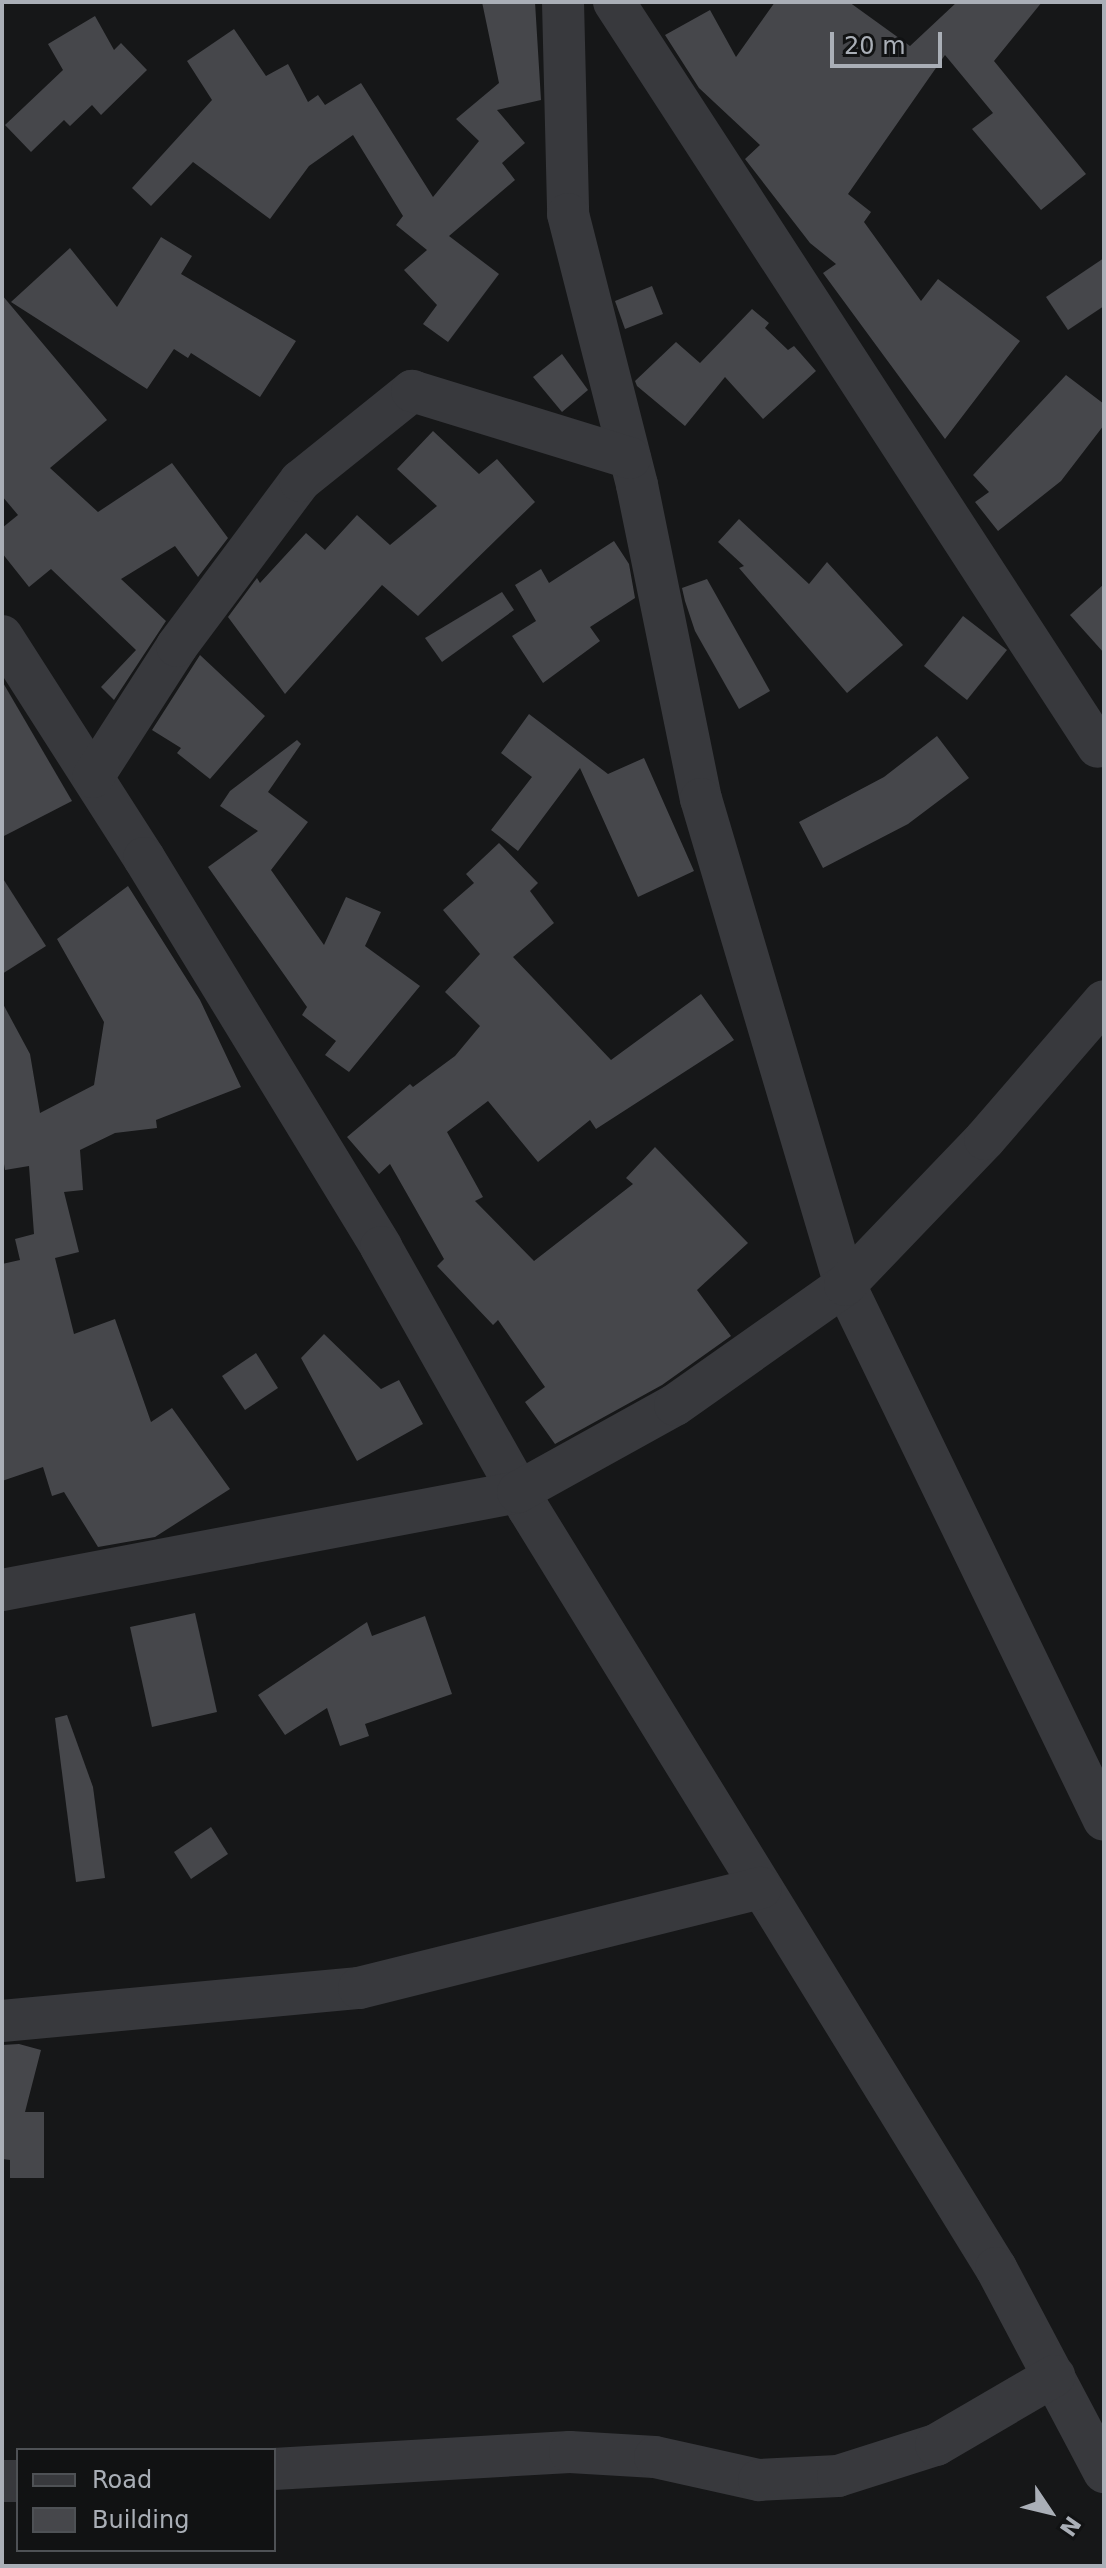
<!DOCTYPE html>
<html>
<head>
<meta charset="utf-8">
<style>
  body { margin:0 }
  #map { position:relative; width:1106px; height:2568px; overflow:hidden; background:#161718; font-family:"DejaVu Sans",sans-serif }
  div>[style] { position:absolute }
  .building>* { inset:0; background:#46474b }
  .minor>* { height:42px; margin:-21px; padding:0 21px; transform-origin:21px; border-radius:21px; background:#38393d }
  span { translate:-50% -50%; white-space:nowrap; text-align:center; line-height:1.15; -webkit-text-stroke:7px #111213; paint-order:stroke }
  .frame { position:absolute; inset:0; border:4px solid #aaafb7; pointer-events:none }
  .legend { position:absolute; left:16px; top:2448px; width:260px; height:104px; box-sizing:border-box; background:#111213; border:2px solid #4e5155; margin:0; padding:10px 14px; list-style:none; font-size:24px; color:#aaafb7 }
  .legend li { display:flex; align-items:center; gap:16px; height:40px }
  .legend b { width:40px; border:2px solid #4e5155 }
  .north { position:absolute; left:1010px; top:2472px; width:80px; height:80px; -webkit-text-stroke:6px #111213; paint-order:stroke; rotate:125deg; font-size:22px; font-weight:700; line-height:32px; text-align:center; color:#aaafb7 }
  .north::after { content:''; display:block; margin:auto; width:28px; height:36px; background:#aaafb7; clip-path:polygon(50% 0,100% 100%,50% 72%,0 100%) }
  .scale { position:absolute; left:830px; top:32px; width:112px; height:36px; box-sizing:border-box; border:4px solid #aaafb7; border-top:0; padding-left:10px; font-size:24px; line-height:28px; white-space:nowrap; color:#aaafb7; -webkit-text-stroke:6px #111213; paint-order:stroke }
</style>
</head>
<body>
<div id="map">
  <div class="building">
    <div style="clip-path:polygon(482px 2px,535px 2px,541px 100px,497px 110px,525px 143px,502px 163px,515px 180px,449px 236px,499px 274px,448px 342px,423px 324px,437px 305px,404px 270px,427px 250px,396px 225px,403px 216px,353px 135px,309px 166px,270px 219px,193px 162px,151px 206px,132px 188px,212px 100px,187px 61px,234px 29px,266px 76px,288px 64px,308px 102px,318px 95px,325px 105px,361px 83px,433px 197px,479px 141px,456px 119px,499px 83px)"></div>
    <div style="clip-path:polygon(775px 2px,849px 2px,910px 46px,957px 2px,1042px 2px,994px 61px,1086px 174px,1041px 210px,972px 129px,993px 113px,945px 55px,848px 194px,871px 212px,864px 222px,921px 301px,938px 279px,1020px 341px,945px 439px,823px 273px,836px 264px,810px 243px,745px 159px,760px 145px,699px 88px,665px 35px,710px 10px,736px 57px)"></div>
    <div style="clip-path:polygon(95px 16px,114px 50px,121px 43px,147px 70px,101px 115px,92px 105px,70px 126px,64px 120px,31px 152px,5px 125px,63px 70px,48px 44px)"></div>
    <div style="clip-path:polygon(161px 237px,192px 256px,181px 274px,296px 341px,260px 397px,191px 353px,188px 358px,174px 349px,147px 389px,11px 302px,70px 248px,117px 307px)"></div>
    <div style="clip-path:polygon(1104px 258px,1104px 306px,1068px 330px,1046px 297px)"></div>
    <div style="clip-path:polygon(652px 286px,663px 314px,625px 329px,615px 301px)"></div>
    <div style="clip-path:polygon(2px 295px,107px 420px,50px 468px,98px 512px,172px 463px,228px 538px,198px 577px,175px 546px,121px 579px,166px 621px,114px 700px,101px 687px,136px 650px,51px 569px,29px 587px,2px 553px,2px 528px,18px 515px,2px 496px)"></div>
    <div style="clip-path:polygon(752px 309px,769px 323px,765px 328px,788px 350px,794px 346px,816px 371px,763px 419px,725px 377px,685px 426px,637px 386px,635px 381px,676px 342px,700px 363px)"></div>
    <div style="clip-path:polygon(562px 354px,588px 390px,562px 412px,533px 377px)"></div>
    <div style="clip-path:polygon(1066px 375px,1104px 404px,1104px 425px,1061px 481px,998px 531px,975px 502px,989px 492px,973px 475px)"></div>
    <div style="clip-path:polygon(433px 431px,479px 474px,497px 459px,535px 502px,418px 616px,382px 585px,285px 694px,228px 617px,257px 578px,260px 583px,306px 533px,325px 550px,357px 515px,390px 545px,437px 506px,397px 469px)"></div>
    <div style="clip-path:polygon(739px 519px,809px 584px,827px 562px,903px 645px,847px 693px,739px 568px,744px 566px,718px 542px)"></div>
    <div style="clip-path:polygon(614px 541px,629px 564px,635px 598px,590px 627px,600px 641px,543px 683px,512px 636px,536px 621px,515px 585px,541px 569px,549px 583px)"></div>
    <div style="clip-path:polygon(707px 579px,770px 691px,739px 709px,695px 631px,685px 601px,682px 588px)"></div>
    <div style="clip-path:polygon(1104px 584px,1104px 653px,1070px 615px)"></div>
    <div style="clip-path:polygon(502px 592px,514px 610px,442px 662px,425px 638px)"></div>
    <div style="clip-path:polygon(963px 616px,1007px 650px,967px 700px,924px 666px)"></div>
    <div style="clip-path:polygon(200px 655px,265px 716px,210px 779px,177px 753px,181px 748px,152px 730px)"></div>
    <div style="clip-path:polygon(2px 681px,72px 801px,2px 837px)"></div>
    <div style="clip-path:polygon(529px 714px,608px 774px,644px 758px,694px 871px,638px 897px,580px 768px,518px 851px,491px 830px,532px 777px,501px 753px)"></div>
    <div style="clip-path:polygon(937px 736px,969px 778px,908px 824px,823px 868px,799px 822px,884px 777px)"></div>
    <div style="clip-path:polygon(297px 740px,301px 744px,268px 792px,308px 822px,271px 870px,324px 945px,346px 897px,381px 912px,365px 946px,420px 986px,349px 1072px,325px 1055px,336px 1041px,302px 1015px,307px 1007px,208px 867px,258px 831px,220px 806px,230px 791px)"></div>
    <div style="clip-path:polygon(499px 843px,538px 883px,530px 891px,554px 923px,513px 957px,611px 1060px,701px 994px,734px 1040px,596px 1129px,590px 1120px,538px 1162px,488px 1101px,447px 1132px,483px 1197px,475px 1201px,534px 1261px,633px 1184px,626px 1178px,655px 1147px,748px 1243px,697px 1290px,731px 1336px,662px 1385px,555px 1444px,525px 1402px,545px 1387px,498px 1320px,493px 1325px,437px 1266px,444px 1259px,390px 1164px,379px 1174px,347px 1137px,410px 1084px,413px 1087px,455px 1056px,480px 1026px,445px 992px,480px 954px,443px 910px,474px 883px,466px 874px)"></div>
    <div style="clip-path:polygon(2px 877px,46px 946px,2px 974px)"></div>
    <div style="clip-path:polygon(128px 886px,200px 1000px,241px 1087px,156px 1120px,157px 1128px,115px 1133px,80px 1150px,83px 1190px,64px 1192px,79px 1252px,55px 1258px,74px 1334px,115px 1319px,151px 1422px,172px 1408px,230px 1489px,155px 1537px,98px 1547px,64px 1492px,52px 1496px,43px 1467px,2px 1481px,2px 1264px,20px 1260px,15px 1239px,34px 1234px,29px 1166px,5px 1170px,2px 1152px,2px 1002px,30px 1054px,40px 1113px,94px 1085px,104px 1022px,57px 939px)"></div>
    <div style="clip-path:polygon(324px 1334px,381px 1389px,399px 1380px,423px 1424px,357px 1461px,301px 1358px)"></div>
    <div style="clip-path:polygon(256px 1353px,278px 1388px,245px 1410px,222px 1376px)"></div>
    <div style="clip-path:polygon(195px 1613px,217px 1712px,152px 1727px,130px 1627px)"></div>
    <div style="clip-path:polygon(425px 1616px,452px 1694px,365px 1724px,369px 1736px,340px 1746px,327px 1708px,285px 1735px,258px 1695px,367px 1622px,372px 1636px)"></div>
    <div style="clip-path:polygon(67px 1715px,93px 1787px,105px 1878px,76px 1882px,55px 1718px)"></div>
    <div style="clip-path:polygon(211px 1827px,228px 1854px,191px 1879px,174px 1852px)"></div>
    <div style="clip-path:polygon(19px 2044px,41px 2050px,25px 2112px,44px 2112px,44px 2178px,10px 2178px,10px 2160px,2px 2159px,2px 2045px)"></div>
  </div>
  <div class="minor">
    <div style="left:563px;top:2px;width:212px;rotate:88.6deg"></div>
    <div style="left:568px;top:214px;width:280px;rotate:75.7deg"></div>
    <div style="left:637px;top:485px;width:320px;rotate:78.5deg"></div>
    <div style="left:701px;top:799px;width:507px;rotate:73.5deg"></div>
    <div style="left:845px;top:1285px;width:594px;rotate:64.17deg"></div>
    <div style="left:614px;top:2px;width:888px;rotate:56.99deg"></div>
    <div style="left:2px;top:636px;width:264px;rotate:57.4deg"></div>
    <div style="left:144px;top:858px;width:456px;rotate:58.6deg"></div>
    <div style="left:381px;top:1247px;width:300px;rotate:60.6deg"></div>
    <div style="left:528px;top:1508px;width:893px;rotate:58.38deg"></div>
    <div style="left:996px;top:2268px;width:231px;rotate:62.1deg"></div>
    <div style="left:93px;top:777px;width:156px;rotate:-57.3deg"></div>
    <div style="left:177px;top:646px;width:206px;rotate:-53.3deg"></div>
    <div style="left:300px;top:481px;width:144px;rotate:-38.8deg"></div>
    <div style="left:412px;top:391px;width:228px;rotate:17.1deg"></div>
    <div style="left:2px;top:1590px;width:525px;rotate:-10.75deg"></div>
    <div style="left:518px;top:1492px;width:179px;rotate:-29deg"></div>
    <div style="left:675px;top:1405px;width:208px;rotate:-35.2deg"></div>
    <div style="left:845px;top:1285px;width:202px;rotate:-46.2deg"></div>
    <div style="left:985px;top:1139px;width:182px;rotate:-49.2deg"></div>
    <div style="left:2px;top:2021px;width:359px;rotate:-5.3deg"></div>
    <div style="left:359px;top:1988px;width:414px;rotate:-14deg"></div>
    <div style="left:274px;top:2469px;width:296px;rotate:-3.3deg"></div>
    <div style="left:570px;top:2452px;width:85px;rotate:3.4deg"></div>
    <div style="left:655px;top:2457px;width:107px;rotate:12.5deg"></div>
    <div style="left:759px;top:2480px;width:79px;rotate:-2.9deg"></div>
    <div style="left:838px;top:2476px;width:103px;rotate:-17.6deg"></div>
    <div style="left:936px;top:2445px;width:137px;rotate:-30.3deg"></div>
    <div style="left:2px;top:2481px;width:16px"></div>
  </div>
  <div class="frame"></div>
  <ul class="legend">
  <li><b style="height:10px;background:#38393d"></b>Road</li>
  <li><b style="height:22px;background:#46474b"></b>Building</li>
  </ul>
  <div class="north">N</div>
  <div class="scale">20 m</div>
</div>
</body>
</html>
